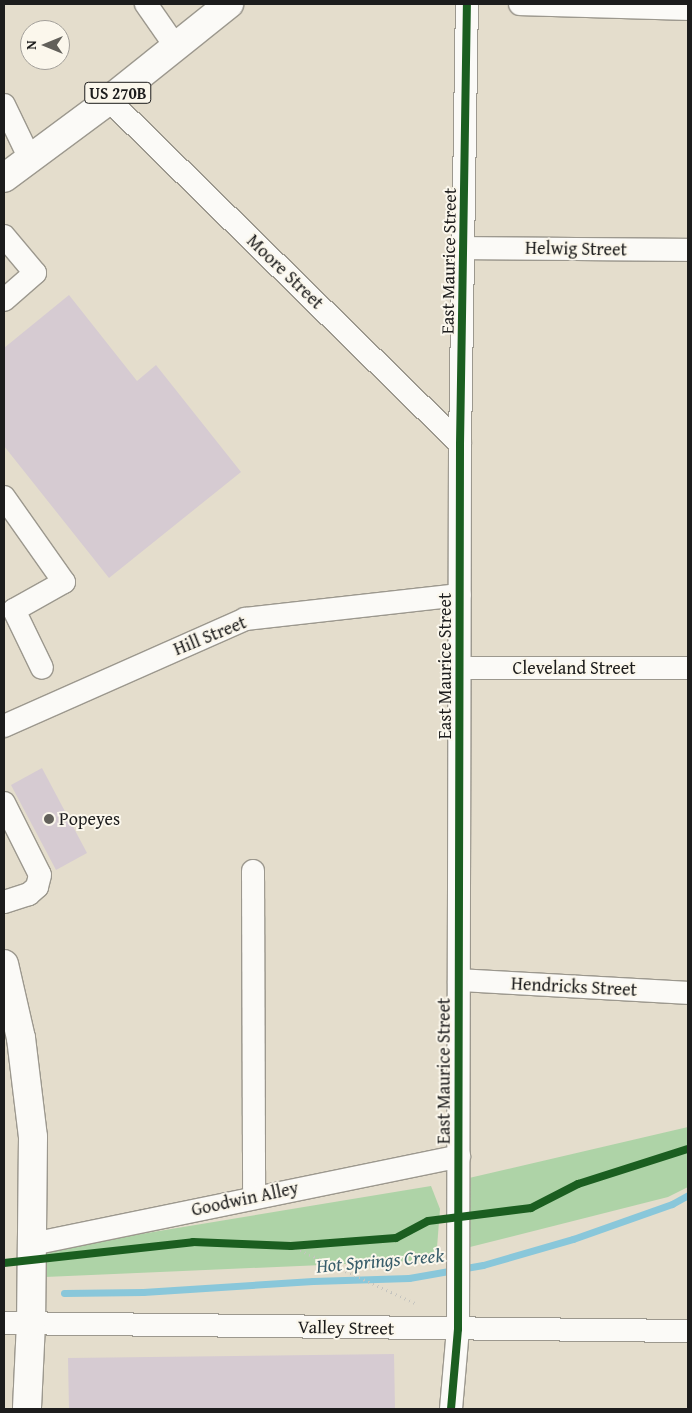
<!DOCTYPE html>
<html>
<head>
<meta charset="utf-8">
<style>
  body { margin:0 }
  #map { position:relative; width:692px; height:1413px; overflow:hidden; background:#e4ddcc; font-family:"Gentium Book Plus",serif }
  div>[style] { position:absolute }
  .green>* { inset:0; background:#aed3a7 }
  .stream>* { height:7px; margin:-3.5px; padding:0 3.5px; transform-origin:3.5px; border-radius:3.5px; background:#89c7da }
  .building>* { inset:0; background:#d6cbd2 }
  .path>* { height:3px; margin-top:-1.5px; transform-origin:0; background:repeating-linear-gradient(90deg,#c5c4bf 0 1px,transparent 0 5px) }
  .roads { filter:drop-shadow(1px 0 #9c988e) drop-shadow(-1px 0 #9c988e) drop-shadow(0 1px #9c988e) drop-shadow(0 -1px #9c988e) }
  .minor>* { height:22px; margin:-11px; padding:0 11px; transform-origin:11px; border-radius:11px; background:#fbfaf7 }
  .major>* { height:28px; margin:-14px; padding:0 14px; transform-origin:14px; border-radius:14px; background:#fbfaf7 }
  .cycleway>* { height:8px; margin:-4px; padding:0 4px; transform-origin:4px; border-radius:4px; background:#1b5e20 }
  .dots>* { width:14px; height:14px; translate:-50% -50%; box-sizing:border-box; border:2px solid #fbf7ec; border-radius:50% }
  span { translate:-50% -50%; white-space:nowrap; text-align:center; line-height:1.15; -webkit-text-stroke:4px #fbf7ec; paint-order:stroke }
  .shield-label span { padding:1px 4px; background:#fbf7ec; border:1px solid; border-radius:4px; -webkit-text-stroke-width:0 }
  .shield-label { font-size:16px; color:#1c1c1c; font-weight:700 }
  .street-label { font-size:18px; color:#1c1c1c }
  .poi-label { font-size:18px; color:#1c1c1c }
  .left { translate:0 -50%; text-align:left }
  .water-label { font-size:19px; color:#385d6a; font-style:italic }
  .frame { position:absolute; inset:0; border:5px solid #1c1c1c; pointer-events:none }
  .north { position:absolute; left:20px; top:20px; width:50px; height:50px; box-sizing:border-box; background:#fbf7ec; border:1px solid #a29f99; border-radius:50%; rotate:270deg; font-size:14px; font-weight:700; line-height:20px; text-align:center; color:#1c1c1c }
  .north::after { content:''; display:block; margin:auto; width:18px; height:22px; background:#62605a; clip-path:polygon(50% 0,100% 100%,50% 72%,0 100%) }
</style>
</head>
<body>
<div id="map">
  <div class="green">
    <div style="clip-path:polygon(688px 1127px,688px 1187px,668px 1197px,470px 1247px,469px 1178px)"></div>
    <div style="clip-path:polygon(431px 1186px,440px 1209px,436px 1260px,45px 1277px,44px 1250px)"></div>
  </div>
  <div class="stream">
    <div style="left:64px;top:1293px;width:79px;rotate:-0.7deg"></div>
    <div style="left:143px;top:1292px;width:170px;rotate:-3.7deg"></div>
    <div style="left:313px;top:1281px;width:96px;rotate:-1.8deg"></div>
    <div style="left:409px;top:1278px;width:75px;rotate:-10deg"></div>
    <div style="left:483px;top:1265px;width:94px;rotate:-16.1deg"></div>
    <div style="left:573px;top:1239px;width:105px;rotate:-19.5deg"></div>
    <div style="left:672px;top:1204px;width:18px;rotate:-29deg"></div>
  </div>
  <div class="building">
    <div style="clip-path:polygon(69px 295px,137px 381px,156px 365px,241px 472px,109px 578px,4px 446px,4px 348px)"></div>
    <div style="clip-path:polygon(42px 768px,87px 853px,56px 870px,11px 785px)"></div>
    <div style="clip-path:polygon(394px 1354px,395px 1409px,69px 1409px,68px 1358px)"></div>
  </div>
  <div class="path">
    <div style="left:291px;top:1246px;width:139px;rotate:24.7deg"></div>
  </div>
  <div class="roads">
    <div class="minor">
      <div style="left:146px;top:4px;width:52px;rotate:55.1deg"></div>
      <div style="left:520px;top:4px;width:168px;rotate:1.7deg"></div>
      <div style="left:109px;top:100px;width:491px;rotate:44.4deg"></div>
      <div style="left:4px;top:105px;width:60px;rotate:64.3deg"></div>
      <div style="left:4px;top:236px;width:48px;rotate:50deg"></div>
      <div style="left:35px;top:273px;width:41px;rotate:138.9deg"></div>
      <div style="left:464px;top:248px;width:224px;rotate:0.5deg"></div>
      <div style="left:4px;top:497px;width:104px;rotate:54.8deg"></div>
      <div style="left:64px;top:582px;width:57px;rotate:150.8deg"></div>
      <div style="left:14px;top:610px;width:64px;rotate:64.2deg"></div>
      <div style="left:460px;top:668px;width:228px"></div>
      <div style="left:4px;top:726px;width:264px;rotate:-23.9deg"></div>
      <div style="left:245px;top:619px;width:216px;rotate:-6.4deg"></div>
      <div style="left:4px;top:803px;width:80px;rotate:63.4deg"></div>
      <div style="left:40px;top:875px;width:12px;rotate:104deg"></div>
      <div style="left:37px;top:887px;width:11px;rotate:139deg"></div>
      <div style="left:29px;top:894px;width:26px;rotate:162deg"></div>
      <div style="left:253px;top:871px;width:326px;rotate:89.8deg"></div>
      <div style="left:459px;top:980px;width:229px;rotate:3.2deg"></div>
      <div style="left:32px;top:1244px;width:436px;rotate:-11.6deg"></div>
      <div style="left:4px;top:1323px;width:684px;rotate:0.67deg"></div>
      <div style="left:451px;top:1409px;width:80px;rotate:-85deg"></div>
      <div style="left:458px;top:1329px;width:885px;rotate:-89.87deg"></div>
      <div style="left:460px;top:444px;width:440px;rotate:-89.1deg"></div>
    </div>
    <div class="major">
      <div style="left:4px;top:178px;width:131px;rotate:-36.6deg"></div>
      <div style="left:109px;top:100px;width:154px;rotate:-38.7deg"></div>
      <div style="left:4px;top:964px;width:76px;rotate:77.1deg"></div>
      <div style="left:21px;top:1038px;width:100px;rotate:83.1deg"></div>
      <div style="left:33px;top:1137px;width:186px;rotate:90.6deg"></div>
      <div style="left:31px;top:1323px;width:86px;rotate:92.7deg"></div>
    </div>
  </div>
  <div class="cycleway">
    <div style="left:4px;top:1263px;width:190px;rotate:-6.3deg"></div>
    <div style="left:193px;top:1242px;width:98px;rotate:2.3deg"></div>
    <div style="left:291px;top:1246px;width:105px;rotate:-4.4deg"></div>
    <div style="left:396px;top:1238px;width:36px;rotate:-28deg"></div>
    <div style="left:428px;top:1221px;width:104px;rotate:-7.2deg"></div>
    <div style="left:531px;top:1208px;width:53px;rotate:-27.1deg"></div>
    <div style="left:578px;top:1184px;width:115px;rotate:-17.7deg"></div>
    <div style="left:451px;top:1409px;width:80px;rotate:-85deg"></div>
    <div style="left:458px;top:1329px;width:885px;rotate:-89.87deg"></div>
    <div style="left:460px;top:444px;width:440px;rotate:-89.1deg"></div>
  </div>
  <div class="dots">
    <div style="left:49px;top:819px;background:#62605a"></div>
  </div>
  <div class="shield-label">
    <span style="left:118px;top:93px">US 270B</span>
  </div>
  <div class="street-label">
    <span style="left:576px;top:249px;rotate:1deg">Helwig Street</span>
    <span style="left:449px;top:261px;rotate:-89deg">East Maurice Street</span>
    <span style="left:285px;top:272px;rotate:44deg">Moore Street</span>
    <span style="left:210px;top:636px;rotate:-22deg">Hill Street</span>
    <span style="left:445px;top:666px;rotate:-90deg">East Maurice Street</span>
    <span style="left:574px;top:668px">Cleveland Street</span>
    <span style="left:574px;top:987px;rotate:3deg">Hendricks Street</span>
    <span style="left:444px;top:1071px;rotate:-90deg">East Maurice Street</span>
    <span style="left:245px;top:1199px;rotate:-12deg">Goodwin Alley</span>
    <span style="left:346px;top:1328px;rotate:1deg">Valley Street</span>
  </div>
  <div class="poi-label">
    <span class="left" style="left:59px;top:819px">Popeyes</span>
  </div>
  <div class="water-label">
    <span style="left:380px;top:1261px;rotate:-5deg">Hot Springs Creek</span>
  </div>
  <div class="frame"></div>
  <div class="north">N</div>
</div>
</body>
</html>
